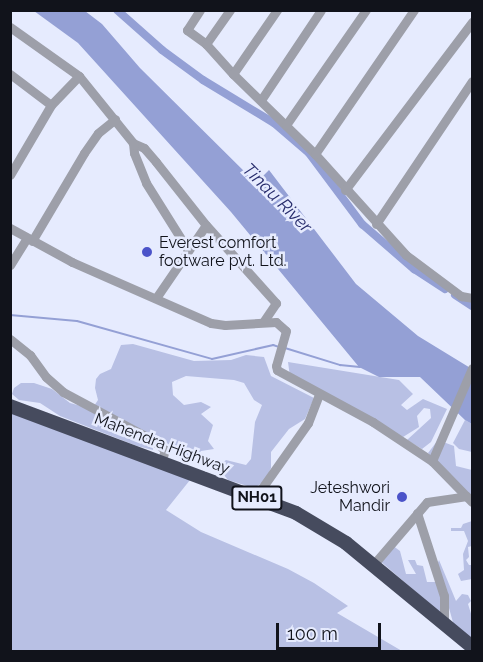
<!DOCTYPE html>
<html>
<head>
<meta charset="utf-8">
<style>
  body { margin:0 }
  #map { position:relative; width:483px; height:662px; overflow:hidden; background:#e6ebfe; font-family:Raleway,sans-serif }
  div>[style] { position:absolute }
  .green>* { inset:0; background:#b8c0e4 }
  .water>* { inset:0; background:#94a0d5 }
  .stream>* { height:2px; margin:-1px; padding:0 1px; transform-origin:1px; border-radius:1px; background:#94a0d5 }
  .canal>* { height:8px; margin:-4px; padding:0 4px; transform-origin:4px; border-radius:4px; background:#94a0d5 }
  .minor>* { height:9px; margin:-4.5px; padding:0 4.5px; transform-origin:4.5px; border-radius:4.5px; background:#9d9fa9 }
  .highway>* { height:14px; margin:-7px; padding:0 7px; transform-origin:7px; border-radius:7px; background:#464b5e }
  .dots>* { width:16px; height:16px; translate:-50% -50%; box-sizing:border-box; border:3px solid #e6ebfe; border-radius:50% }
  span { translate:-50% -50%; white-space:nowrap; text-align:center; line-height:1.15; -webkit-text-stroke:5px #e6ebfe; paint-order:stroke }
  .shield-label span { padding:2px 4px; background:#e6ebfe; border:2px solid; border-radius:4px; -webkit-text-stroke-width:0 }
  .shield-label { font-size:15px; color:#11131b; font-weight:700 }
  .poi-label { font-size:16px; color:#11131b }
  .left { translate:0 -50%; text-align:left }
  .right { translate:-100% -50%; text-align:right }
  .street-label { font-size:16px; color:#11131b }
  .water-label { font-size:18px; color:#272c6c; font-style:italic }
  .frame { position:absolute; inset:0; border:12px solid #11131b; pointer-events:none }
  .scale { position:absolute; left:276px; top:623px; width:105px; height:27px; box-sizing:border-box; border:3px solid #11131b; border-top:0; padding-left:8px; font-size:18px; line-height:21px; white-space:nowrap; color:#11131b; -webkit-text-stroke:4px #e6ebfe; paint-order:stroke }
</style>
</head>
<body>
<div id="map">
  <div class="green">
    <div style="clip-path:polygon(133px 344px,194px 361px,231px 360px,246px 355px,264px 357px,271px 376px,314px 398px,305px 419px,289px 429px,271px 452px,271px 468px,265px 481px,254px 488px,228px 480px,220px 470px,220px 465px,226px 460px,246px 465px,251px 459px,255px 422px,262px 405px,254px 400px,244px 383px,234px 380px,186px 376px,172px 382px,173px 395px,184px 405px,201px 402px,211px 407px,201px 414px,213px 425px,208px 441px,214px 449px,201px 451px,195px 458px,186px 460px,180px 458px,171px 446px,156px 435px,153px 435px,153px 450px,137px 446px,60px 416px,40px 403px,19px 400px,12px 394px,14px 388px,21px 383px,34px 383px,52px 389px,70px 403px,92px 409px,98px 400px,95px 388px,96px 379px,100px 374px,111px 369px,121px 345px)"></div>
    <div style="clip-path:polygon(288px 362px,399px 380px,413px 394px,401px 405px,407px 410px,423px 399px,447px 409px,431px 442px,422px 449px,407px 440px,431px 418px,430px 409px,424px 408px,417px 416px,419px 427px,403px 437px,290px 377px)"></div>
    <div style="clip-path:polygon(11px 410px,190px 480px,166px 510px,201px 532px,288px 569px,314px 583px,348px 606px,337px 613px,402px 651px,11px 652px)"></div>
    <div style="clip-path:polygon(465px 420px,472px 424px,472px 452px,459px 449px,453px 443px)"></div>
    <div style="clip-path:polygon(438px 440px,454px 446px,456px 466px,472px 470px,472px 498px,428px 453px)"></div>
    <div style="clip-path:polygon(472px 521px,472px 546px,468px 547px,469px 557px,466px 560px,469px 565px,472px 565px,472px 579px,461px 581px,458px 574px,464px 570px,463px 554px,468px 541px,464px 531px,451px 531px,451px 528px,461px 528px,463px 524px)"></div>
    <div style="clip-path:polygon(392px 545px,400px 551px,406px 574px,416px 574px,408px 560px,415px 560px,417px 565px,423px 566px,427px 582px,438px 582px,443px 605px,439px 612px,379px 560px)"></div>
    <div style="clip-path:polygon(439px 560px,456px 601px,462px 594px,468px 595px,471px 601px,468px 604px,472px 617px,472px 639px,454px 626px,437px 565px)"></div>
  </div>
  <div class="water">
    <div style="clip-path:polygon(34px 11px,85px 11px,102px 24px,140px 68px,256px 183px,269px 170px,356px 284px,418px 336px,472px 369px,472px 424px,465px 420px,420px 377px,379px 377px,359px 367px,231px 212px,78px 43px)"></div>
  </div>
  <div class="stream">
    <div style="left:10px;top:315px;width:67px;rotate:5.1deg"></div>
    <div style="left:77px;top:321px;width:140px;rotate:15.7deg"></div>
    <div style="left:212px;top:359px;width:63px;rotate:-12.9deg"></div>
    <div style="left:273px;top:345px;width:6px;rotate:18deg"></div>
    <div style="left:285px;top:348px;width:58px;rotate:17.2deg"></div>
    <div style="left:340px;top:365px;width:20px;rotate:6deg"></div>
  </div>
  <div class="canal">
    <div style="left:117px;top:10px;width:60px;rotate:41.6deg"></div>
    <div style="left:162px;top:50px;width:51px;rotate:36.2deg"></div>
    <div style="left:203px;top:80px;width:83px;rotate:31.2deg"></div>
    <div style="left:274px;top:123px;width:46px;rotate:40.6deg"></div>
    <div style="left:309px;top:153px;width:89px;rotate:53.3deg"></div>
    <div style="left:362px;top:224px;width:69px;rotate:40.9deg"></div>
    <div style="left:414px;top:269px;width:37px;rotate:33deg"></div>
    <div style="left:455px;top:295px;width:20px;rotate:33deg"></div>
  </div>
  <div class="minor">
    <div style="left:200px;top:10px;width:24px;rotate:123deg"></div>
    <div style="left:187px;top:30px;width:24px;rotate:36deg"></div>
    <div style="left:206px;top:44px;width:40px;rotate:48deg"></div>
    <div style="left:233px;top:74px;width:115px;rotate:44.3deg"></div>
    <div style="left:315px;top:154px;width:136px;rotate:48deg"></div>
    <div style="left:406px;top:255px;width:69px;rotate:36.7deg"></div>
    <div style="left:461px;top:296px;width:11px;rotate:10deg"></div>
    <div style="left:10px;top:27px;width:85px;rotate:35.4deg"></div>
    <div style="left:79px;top:76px;width:86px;rotate:51.1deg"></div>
    <div style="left:133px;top:143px;width:12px;rotate:24deg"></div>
    <div style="left:144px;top:148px;width:18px;rotate:49deg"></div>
    <div style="left:156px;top:162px;width:80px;rotate:51.6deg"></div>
    <div style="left:206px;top:225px;width:105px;rotate:48.1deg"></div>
    <div style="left:276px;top:303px;width:23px;rotate:124deg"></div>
    <div style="left:206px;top:44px;width:42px;rotate:-54.8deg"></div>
    <div style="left:10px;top:74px;width:51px;rotate:37.1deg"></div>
    <div style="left:233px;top:74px;width:78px;rotate:-55.5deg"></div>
    <div style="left:261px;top:100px;width:108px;rotate:-56.3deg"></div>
    <div style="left:286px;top:125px;width:140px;rotate:-55.2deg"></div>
    <div style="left:133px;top:143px;width:10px;rotate:84deg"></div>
    <div style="left:134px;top:153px;width:32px;rotate:68deg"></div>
    <div style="left:146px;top:183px;width:79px;rotate:57.9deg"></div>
    <div style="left:315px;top:154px;width:175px;rotate:-55.5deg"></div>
    <div style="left:10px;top:175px;width:81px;rotate:-59.6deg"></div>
    <div style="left:51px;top:105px;width:40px;rotate:-46deg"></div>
    <div style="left:345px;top:190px;width:211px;rotate:-52.9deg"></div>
    <div style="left:376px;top:224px;width:172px;rotate:-56.1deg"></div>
    <div style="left:10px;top:228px;width:71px;rotate:28.7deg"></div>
    <div style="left:72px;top:262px;width:152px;rotate:23.7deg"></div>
    <div style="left:211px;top:323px;width:14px;rotate:8deg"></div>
    <div style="left:225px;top:325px;width:51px;rotate:-3.4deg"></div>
    <div style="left:276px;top:322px;width:13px;rotate:42deg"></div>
    <div style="left:286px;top:331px;width:36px;rotate:106deg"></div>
    <div style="left:276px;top:366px;width:4px;rotate:76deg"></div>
    <div style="left:277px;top:370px;width:109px;rotate:28.4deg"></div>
    <div style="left:373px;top:422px;width:71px;rotate:33.5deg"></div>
    <div style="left:432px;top:461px;width:57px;rotate:45.7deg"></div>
    <div style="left:32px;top:241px;width:102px;rotate:-59.4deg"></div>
    <div style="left:84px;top:153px;width:24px;rotate:-55deg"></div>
    <div style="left:98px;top:133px;width:22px;rotate:-39deg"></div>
    <div style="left:10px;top:265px;width:32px;rotate:-58deg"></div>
    <div style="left:156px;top:298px;width:88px;rotate:-55.6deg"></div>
    <div style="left:10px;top:339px;width:26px;rotate:39deg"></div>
    <div style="left:30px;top:355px;width:27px;rotate:54deg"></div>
    <div style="left:46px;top:377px;width:23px;rotate:41deg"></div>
    <div style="left:63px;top:392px;width:100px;rotate:28.1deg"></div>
    <div style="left:151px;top:439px;width:18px;rotate:38deg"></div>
    <div style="left:165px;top:450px;width:13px;rotate:108deg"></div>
    <div style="left:432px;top:461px;width:101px;rotate:-66.7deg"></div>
    <div style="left:255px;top:498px;width:92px;rotate:-54.8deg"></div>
    <div style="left:308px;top:423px;width:31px;rotate:-69deg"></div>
    <div style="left:417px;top:513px;width:87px;rotate:72deg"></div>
    <div style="left:444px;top:596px;width:28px;rotate:90deg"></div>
    <div style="left:373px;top:565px;width:83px;rotate:-49.4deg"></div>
    <div style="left:427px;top:502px;width:40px;rotate:-8.5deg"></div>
  </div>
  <div class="highway">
    <div style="left:10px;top:406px;width:305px;rotate:20.5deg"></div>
    <div style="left:296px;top:513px;width:58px;rotate:31deg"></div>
    <div style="left:346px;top:543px;width:163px;rotate:39.5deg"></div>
  </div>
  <div class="dots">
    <div style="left:147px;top:252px;background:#4b53c9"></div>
    <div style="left:402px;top:497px;background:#4b53c9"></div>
  </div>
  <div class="shield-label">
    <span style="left:257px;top:498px">NH01</span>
  </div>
  <div class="poi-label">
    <span class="left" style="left:159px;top:252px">Everest comfort<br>footware pvt. Ltd.</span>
    <span class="right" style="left:390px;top:497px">Jeteshwori<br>Mandir</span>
  </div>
  <div class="street-label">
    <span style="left:162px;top:444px;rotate:21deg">Mahendra Highway</span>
  </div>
  <div class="water-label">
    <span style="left:277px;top:198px;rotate:45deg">Tinau River</span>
  </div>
  <div class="frame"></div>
  <div class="scale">100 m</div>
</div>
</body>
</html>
